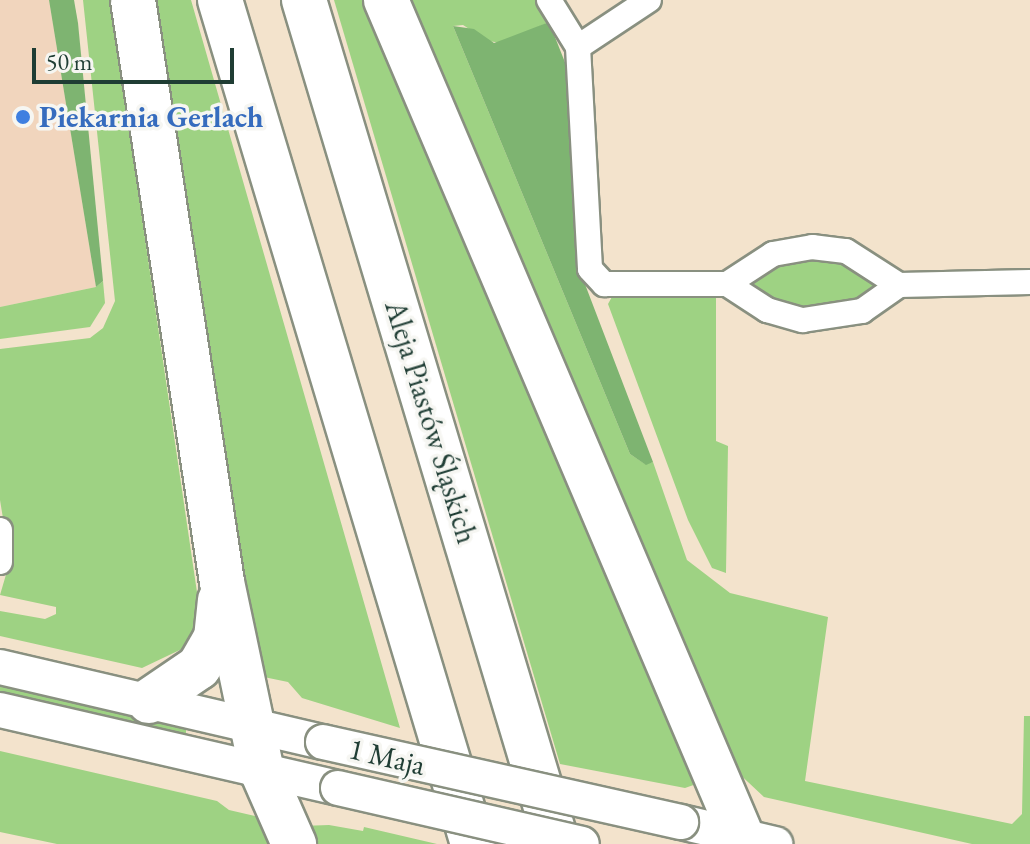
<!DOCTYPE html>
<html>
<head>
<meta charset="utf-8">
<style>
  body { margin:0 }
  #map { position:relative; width:1030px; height:844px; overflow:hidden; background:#f3e3cc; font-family:"EB Garamond",serif }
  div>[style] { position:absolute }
  .built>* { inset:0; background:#f1d5bd }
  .green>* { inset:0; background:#9ed283 }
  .forest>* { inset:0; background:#7eb471 }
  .roads { filter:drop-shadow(2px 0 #899080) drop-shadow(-2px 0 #899080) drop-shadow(0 2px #899080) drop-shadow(0 -2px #899080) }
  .minor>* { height:24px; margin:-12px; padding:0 12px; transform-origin:12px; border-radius:12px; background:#fff }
  .secondary>* { height:34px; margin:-17px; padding:0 17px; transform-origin:17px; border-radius:17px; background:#fff }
  .motorway>* { height:44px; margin:-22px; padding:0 22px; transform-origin:22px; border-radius:22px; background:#fff }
  .bridges { filter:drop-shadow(2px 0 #899080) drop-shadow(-2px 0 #899080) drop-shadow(0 2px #899080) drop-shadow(0 -2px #899080) }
  .secondary-bridge>* { height:34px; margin:-17px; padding:0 17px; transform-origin:17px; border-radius:17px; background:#fff }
  .dots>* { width:22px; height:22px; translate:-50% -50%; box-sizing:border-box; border:4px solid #f6f6f2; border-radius:50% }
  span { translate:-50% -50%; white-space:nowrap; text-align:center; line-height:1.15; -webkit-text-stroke:7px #f6f6f2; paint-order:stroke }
  .shop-label { font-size:30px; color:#366cbe; font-weight:700 }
  .left { translate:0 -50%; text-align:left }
  .street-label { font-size:30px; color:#1f3d34 }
  .scale { position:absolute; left:32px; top:48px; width:202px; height:36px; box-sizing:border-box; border:4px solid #1f3d34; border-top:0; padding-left:10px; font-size:24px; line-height:28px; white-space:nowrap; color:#1f3d34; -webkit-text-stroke:6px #f6f6f2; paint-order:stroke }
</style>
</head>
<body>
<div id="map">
  <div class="built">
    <div style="clip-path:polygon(0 0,49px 0,96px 287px,0 307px)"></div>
  </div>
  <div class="green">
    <div style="clip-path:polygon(83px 0,110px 0,198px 599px,196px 631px,186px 647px,142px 668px,0 636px,0 611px,45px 619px,56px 614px,56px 607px,0 595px,10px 561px,0 500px,0 349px,90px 338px,103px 328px,115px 301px)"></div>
    <div style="clip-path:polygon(148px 0,191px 0,400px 728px,302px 698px,288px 682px,254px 675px)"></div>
    <div style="clip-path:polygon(334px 0,374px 0,702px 782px,685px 788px,560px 764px)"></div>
    <div style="clip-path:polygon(412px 0,537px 0,549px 22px,502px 43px,488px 41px,463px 25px,453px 26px,630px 454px,645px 464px,653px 462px,687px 560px,730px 593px,828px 617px,805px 781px,1012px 824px,1022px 814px,1024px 716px,1030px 716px,1030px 844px,972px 844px,764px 797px,733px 768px)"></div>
    <div style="clip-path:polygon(801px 254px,847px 260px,881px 285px,865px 299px,807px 310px,747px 289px,760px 269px)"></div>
    <div style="clip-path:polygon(103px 281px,105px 303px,90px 327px,0 339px,0 307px,96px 287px)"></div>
    <div style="clip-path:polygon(716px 292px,716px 441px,728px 446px,726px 573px,712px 568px,688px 520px,608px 304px,613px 295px)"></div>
    <div style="clip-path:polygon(0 682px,186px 724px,186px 733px,183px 737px,0 695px)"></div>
    <div style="clip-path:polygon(0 751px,217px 801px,229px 810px,259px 817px,279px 844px,57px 844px,0 832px)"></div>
    <div style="clip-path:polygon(329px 825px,363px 831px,364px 827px,437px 844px,308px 844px,301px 826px)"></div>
  </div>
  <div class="forest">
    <div style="clip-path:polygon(49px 0,74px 0,78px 23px,103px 281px,96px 287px)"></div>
    <div style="clip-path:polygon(549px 22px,570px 75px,583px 279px,653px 462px,646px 465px,630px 454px,453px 26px,474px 29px,494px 43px)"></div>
  </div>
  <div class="roads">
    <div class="minor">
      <div style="left:549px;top:0;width:55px;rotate:58.3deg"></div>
      <div style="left:578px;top:47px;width:222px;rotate:86.9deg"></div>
      <div style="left:590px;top:269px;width:21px;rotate:47deg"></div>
      <div style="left:604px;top:284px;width:123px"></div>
      <div style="left:727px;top:284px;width:55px;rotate:-33.1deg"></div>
      <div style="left:773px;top:254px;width:40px;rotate:-10deg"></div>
      <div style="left:812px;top:247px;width:34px;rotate:7deg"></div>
      <div style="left:846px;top:251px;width:63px;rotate:32.7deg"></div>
      <div style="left:899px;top:285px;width:131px;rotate:-1.3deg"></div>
      <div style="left:578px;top:47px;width:85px;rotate:-33.5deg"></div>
      <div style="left:727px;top:284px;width:48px;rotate:33deg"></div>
      <div style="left:767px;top:310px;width:37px;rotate:16deg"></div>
      <div style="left:803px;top:320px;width:60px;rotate:-8.7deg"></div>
      <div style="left:862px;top:311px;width:45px;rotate:-35.1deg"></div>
      <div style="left:0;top:530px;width:32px;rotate:90deg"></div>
    </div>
    <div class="secondary">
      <div style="left:0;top:667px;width:332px;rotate:13.1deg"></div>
      <div style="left:0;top:710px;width:347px;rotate:13deg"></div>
      <div style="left:681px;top:822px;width:97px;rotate:13.2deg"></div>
    </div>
    <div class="motorway">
      <div style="left:133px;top:0;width:589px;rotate:81.31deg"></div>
      <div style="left:222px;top:582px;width:193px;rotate:78.1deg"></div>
      <div style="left:262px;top:771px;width:80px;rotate:66.3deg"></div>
      <div style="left:220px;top:0;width:881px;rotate:73.31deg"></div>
      <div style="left:304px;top:0;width:881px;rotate:73.31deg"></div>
      <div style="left:386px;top:0;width:917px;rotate:66.96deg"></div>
      <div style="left:149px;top:701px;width:60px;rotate:-34.2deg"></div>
      <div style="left:199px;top:667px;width:34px;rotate:-60deg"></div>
      <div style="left:216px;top:638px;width:38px;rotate:-84deg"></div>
    </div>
  </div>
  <div class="bridges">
    <div class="secondary-bridge">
      <div style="left:323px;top:742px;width:367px;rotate:12.6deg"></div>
      <div style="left:338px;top:788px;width:250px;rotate:12.9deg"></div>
    </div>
  </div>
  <div class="dots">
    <div style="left:23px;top:117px;background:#3f7fe0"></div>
  </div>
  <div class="shop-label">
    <span class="left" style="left:39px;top:117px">Piekarnia Gerlach</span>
  </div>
  <div class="street-label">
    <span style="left:431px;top:422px;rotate:73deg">Aleja Piastów Śląskich</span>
    <span style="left:387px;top:757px;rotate:13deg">1 Maja</span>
  </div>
  <div class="scale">50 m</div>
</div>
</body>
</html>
